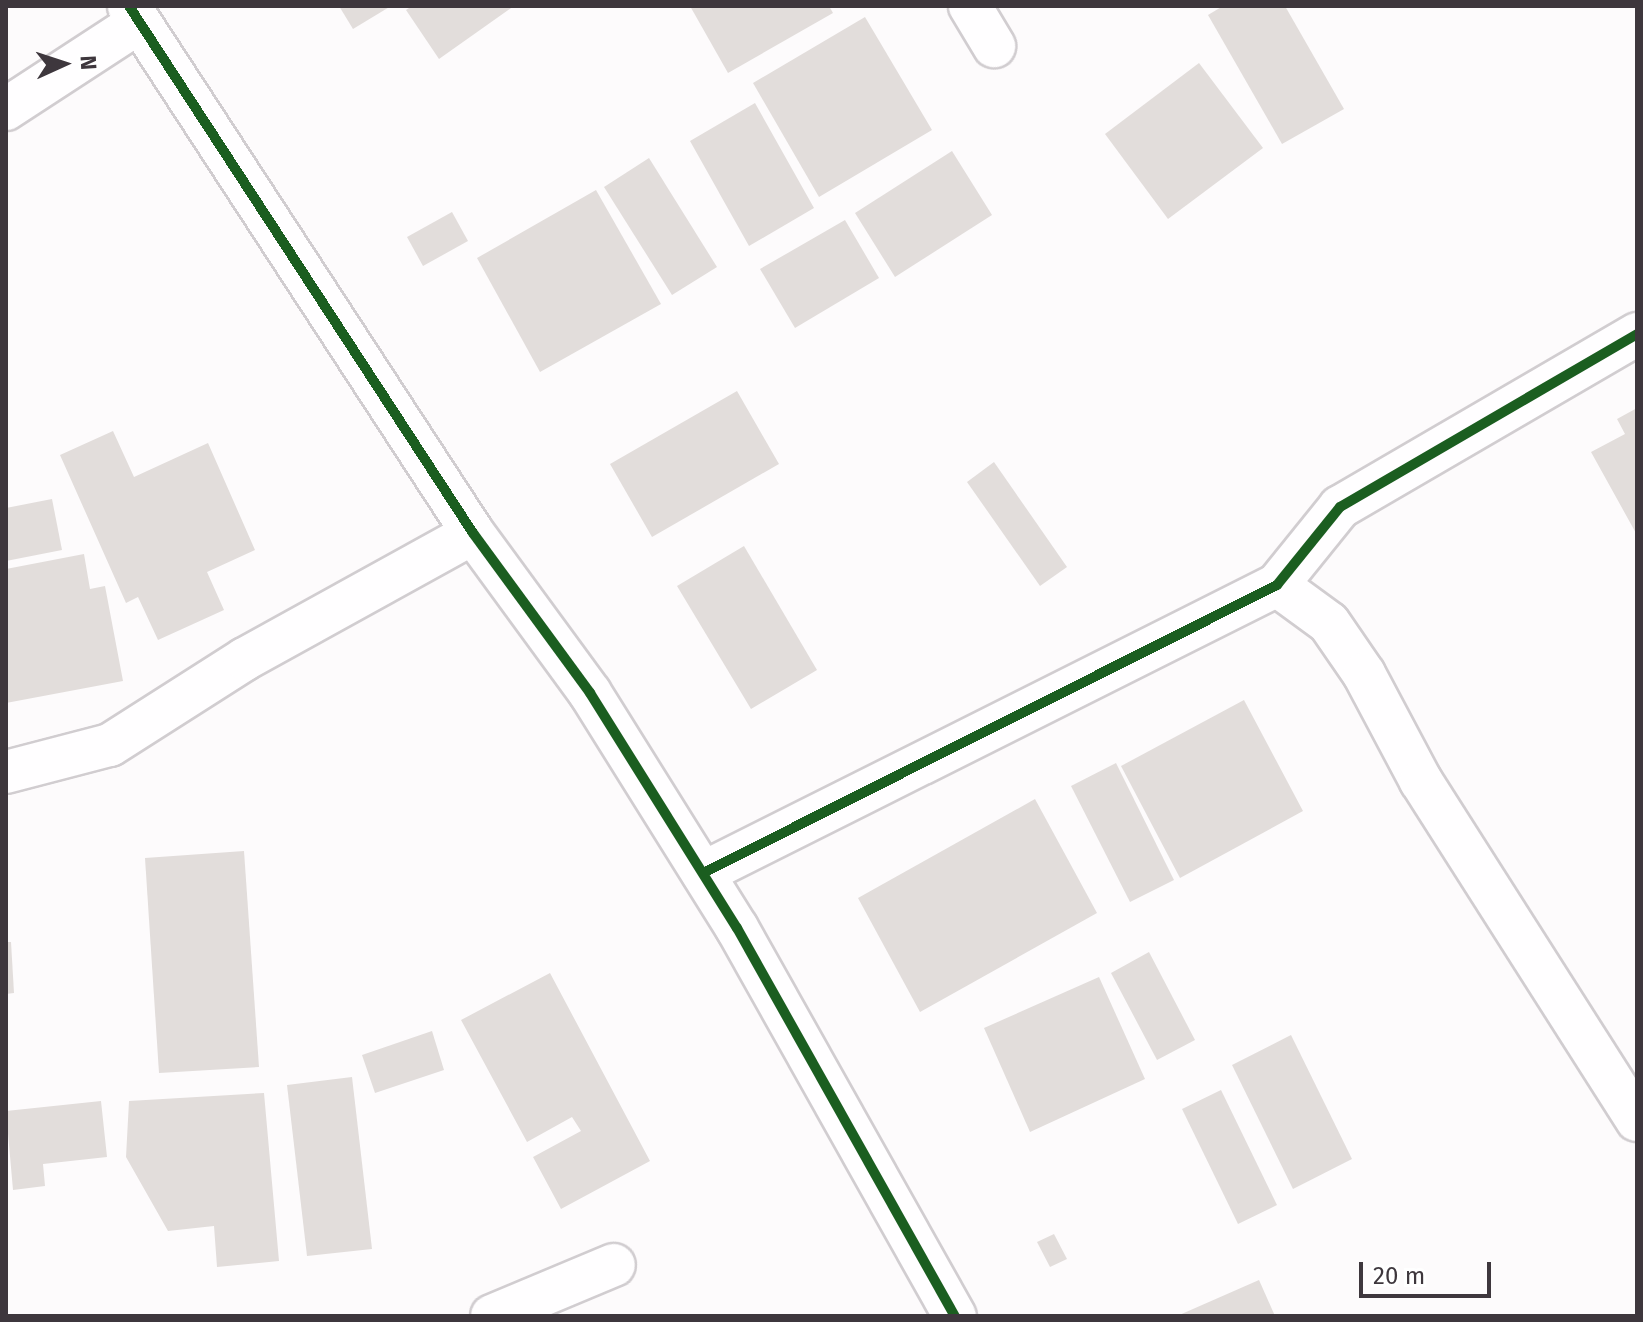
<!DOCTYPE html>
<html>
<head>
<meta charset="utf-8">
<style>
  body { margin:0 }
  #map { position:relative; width:1643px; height:1322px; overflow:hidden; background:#fdfbfc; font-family:"Fira Sans",sans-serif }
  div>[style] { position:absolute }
  .building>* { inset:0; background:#e2dddb }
  .roads { filter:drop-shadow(2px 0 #d1cdd0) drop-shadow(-2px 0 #d1cdd0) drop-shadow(0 2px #d1cdd0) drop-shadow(0 -2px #d1cdd0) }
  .minor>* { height:42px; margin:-21px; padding:0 21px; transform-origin:21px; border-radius:21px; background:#fffeff }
  .cycleway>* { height:10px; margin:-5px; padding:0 5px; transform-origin:5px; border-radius:5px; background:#1b5e20 }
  span { translate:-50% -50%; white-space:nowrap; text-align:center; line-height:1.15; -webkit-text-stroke:7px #fff; paint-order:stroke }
  .frame { position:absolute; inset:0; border:8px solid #3e373d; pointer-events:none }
  .north { position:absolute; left:24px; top:24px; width:80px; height:80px; -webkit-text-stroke:6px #fff; paint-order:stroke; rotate:87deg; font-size:22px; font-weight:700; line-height:32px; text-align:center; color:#3e373d }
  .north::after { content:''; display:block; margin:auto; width:28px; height:36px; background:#3e373d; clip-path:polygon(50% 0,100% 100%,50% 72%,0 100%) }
  .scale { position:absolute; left:1359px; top:1262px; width:132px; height:36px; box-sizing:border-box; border:4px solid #3e373d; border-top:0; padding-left:10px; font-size:24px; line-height:28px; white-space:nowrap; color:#3e373d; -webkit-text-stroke:6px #fff; paint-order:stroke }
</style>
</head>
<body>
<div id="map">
  <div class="building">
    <div style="clip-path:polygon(339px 6px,391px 6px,353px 29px)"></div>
    <div style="clip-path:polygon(412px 6px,514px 6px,439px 59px,406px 10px)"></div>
    <div style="clip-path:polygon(690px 6px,829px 6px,833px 13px,728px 73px)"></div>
    <div style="clip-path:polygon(1223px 6px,1285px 6px,1344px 109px,1282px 144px,1208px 15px)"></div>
    <div style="clip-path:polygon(865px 17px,932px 130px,819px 197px,753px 83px)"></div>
    <div style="clip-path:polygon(1199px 63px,1263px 148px,1168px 219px,1105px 134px)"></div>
    <div style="clip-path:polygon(755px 103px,814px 208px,749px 246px,690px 141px)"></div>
    <div style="clip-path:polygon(952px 151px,992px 215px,895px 277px,855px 213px)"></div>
    <div style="clip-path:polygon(649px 158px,717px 267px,672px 295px,604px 187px)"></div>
    <div style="clip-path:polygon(596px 190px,661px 304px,540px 372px,477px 258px)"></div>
    <div style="clip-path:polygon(452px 212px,468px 241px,423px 266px,407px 237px)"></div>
    <div style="clip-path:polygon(845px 220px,879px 278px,795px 328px,760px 269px)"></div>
    <div style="clip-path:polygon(737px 391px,779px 464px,652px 537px,610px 464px)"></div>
    <div style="clip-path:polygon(1637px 408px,1637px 535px,1591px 452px,1625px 434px,1617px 419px)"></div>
    <div style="clip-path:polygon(113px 431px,134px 477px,208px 443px,255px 550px,207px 572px,224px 610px,158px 640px,138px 597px,126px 603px,60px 455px)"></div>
    <div style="clip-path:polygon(994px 462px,1067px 567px,1040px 586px,967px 482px)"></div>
    <div style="clip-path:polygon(52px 499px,62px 550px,6px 561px,6px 508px)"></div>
    <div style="clip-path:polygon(744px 546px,817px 670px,751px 709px,677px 586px)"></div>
    <div style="clip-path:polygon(84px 554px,90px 589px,105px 586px,123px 681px,6px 703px,6px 569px)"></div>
    <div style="clip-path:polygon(1244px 700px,1303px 811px,1180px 878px,1121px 766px)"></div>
    <div style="clip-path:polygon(1116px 763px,1174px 880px,1130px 902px,1071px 786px)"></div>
    <div style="clip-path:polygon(1035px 799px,1097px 913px,920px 1012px,858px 898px)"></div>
    <div style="clip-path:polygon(244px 851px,259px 1067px,159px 1073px,145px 858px)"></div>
    <div style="clip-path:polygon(6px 942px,11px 942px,14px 993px,6px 994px)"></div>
    <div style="clip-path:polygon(1149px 952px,1195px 1040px,1157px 1060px,1111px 973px)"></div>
    <div style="clip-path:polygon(550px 973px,650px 1161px,561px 1209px,533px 1157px,581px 1131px,572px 1117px,527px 1142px,461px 1020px)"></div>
    <div style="clip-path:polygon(1099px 977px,1145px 1079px,1030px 1132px,984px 1028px)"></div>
    <div style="clip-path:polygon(432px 1031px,444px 1070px,375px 1093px,362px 1055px)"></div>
    <div style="clip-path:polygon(1291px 1035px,1352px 1159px,1293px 1189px,1232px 1065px)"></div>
    <div style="clip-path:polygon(352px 1077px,372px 1249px,307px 1256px,287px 1085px)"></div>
    <div style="clip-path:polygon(1221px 1090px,1277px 1205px,1238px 1224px,1182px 1109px)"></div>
    <div style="clip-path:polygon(264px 1093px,279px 1261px,217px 1267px,214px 1226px,168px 1231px,126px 1157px,129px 1101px)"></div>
    <div style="clip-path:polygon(101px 1101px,107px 1157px,43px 1164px,45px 1186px,13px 1190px,6px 1111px)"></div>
    <div style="clip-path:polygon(1054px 1234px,1067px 1259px,1050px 1267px,1037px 1242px)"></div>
    <div style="clip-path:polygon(1259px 1280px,1275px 1316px,1177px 1316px)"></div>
  </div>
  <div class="roads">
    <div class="minor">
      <div style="left:129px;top:6px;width:629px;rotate:56.87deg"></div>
      <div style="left:473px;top:533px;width:198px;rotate:53.8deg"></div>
      <div style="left:590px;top:693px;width:277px;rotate:58deg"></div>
      <div style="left:737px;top:928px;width:445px;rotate:60.7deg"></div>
      <div style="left:970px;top:6px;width:47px;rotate:59deg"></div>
      <div style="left:6px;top:109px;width:158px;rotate:-33.1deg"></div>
      <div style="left:1277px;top:585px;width:64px;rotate:36.2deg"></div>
      <div style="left:1329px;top:623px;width:62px;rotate:55.5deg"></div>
      <div style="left:1364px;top:674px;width:121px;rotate:62deg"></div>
      <div style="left:1421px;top:781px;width:402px;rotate:57.5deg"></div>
      <div style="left:6px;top:772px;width:107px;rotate:-14.6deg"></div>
      <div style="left:110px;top:745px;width:160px;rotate:-32.5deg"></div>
      <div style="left:245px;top:659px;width:260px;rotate:-28.9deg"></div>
      <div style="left:703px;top:873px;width:642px;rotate:-26.64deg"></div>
      <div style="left:1277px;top:585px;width:100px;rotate:-51.1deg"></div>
      <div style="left:1340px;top:507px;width:344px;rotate:-30.2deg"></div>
      <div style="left:492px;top:1316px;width:132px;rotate:-22.7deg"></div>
    </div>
  </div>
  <div class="cycleway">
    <div style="left:129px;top:6px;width:629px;rotate:56.87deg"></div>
    <div style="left:473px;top:533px;width:198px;rotate:53.8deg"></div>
    <div style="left:590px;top:693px;width:277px;rotate:58deg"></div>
    <div style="left:737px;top:928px;width:445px;rotate:60.7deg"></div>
    <div style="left:703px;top:873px;width:642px;rotate:-26.64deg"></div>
    <div style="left:1277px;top:585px;width:100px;rotate:-51.1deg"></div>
    <div style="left:1340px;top:507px;width:344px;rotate:-30.2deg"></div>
  </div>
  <div class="frame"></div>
  <div class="north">N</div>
  <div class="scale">20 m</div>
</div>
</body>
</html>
